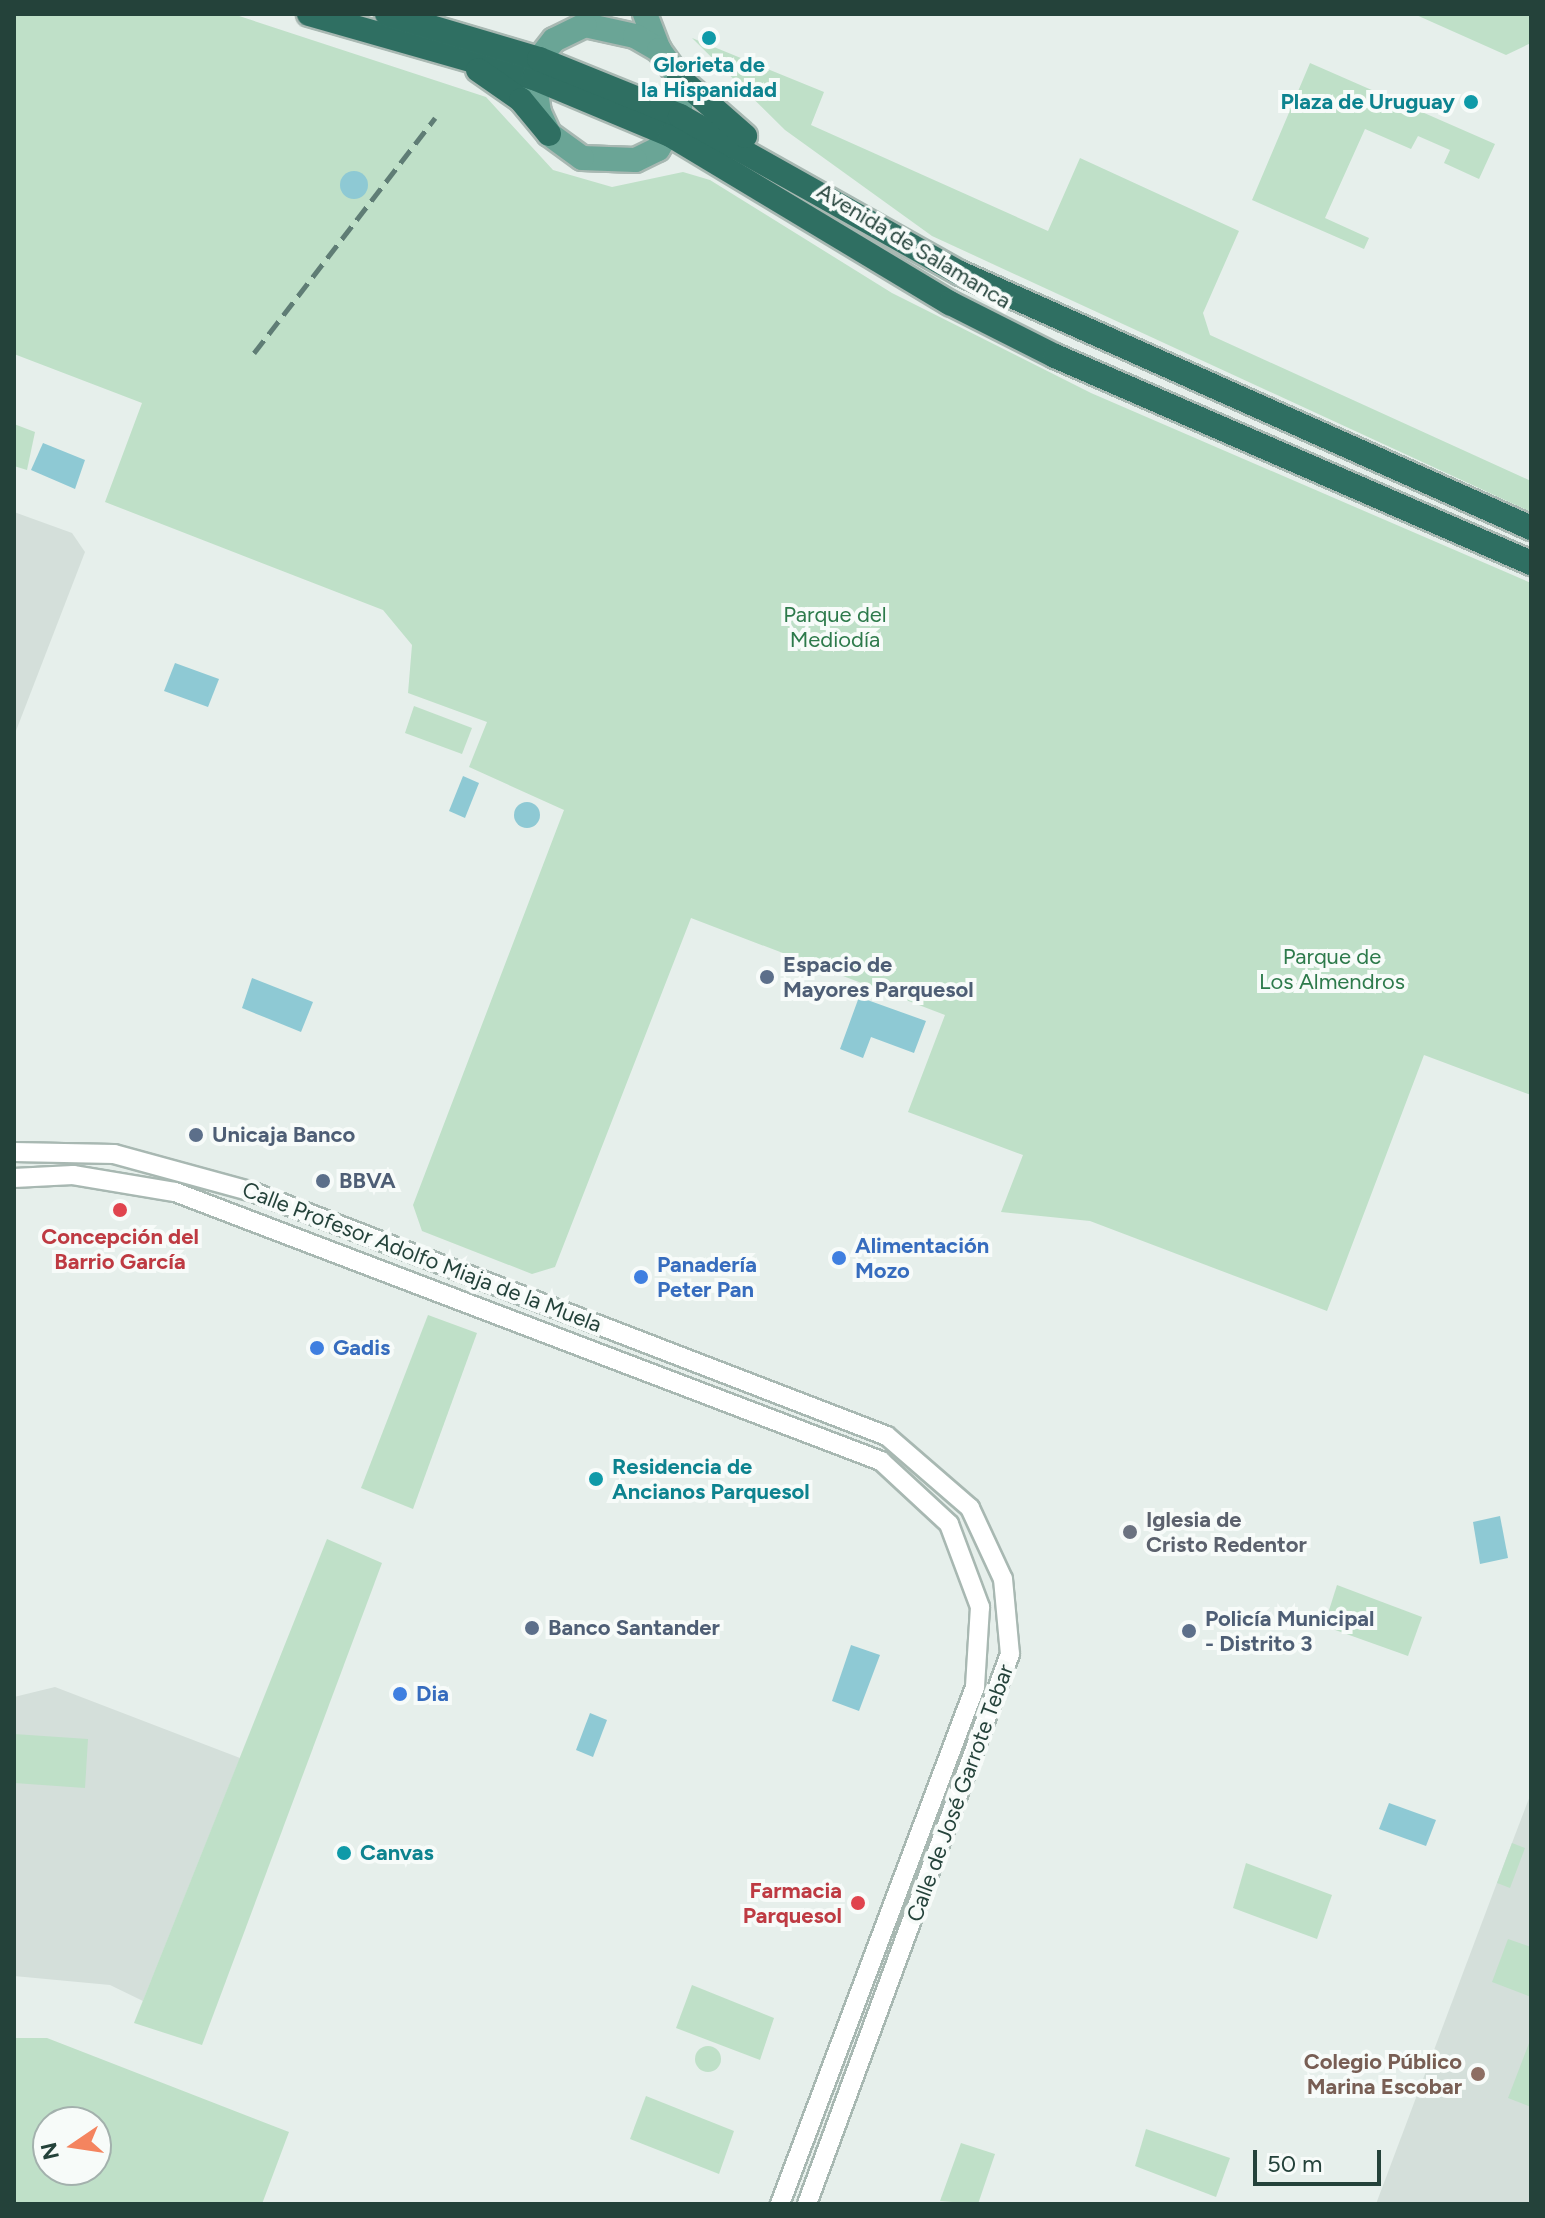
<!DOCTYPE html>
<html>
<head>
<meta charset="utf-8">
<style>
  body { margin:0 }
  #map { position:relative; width:1545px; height:2218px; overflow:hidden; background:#e6efeb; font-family:Figtree,sans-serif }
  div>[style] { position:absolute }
  .built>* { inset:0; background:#d4dfda }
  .green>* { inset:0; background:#bfe0c8 }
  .round { border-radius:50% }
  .water>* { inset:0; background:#8ec9d4 }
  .roads { filter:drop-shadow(2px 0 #a8b8b2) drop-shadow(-2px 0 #a8b8b2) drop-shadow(0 2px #a8b8b2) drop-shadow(0 -2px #a8b8b2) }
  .minor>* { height:18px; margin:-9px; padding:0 9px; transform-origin:9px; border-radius:9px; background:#fff }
  .major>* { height:24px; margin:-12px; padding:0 12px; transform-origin:12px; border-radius:12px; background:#6aa596 }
  .highway>* { height:24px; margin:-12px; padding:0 12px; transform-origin:12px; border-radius:12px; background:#2f6f62 }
  .rail>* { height:5px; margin-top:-2.5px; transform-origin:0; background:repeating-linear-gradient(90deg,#5f7d75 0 16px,transparent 0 24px) }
  .dots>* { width:22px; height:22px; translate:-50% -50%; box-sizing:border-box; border:4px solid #f7fbf9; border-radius:50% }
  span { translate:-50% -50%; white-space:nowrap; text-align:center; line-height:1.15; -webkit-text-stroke:8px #f7fbf9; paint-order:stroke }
  .culture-label { font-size:22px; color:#0d838f; font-weight:700 }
  .right { translate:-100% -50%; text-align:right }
  .left { translate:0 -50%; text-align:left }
  .street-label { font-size:22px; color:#24423a }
  .park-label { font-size:22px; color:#2d7a4b }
  .service-label { font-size:22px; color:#4e5e75; font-weight:700 }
  .health-label { font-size:22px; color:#be3a42; font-weight:700 }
  .shop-label { font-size:22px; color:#366cbe; font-weight:700 }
  .worship-label { font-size:22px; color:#5b616d; font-weight:700 }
  .education-label { font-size:22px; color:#785e54; font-weight:700 }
  .frame { position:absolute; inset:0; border:16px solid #24423a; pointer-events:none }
  .north { position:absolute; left:32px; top:2106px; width:80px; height:80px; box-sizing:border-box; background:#f7fbf9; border:2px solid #a3b1ad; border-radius:50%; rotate:257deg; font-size:22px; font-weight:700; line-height:32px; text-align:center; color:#24423a }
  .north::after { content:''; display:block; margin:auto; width:28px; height:36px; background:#f4845f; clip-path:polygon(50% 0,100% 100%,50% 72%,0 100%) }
  .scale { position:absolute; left:1253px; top:2150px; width:128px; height:36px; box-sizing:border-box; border:4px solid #24423a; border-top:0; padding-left:10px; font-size:24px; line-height:28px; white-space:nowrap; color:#24423a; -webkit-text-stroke:6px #f7fbf9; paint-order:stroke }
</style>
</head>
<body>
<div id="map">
  <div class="built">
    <div style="clip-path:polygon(14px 512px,72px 533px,85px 552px,14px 736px)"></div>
    <div style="clip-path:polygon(55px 1687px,240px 1758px,143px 2001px,110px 1985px,14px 1976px,14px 1697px)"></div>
    <div style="clip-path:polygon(1531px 1793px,1531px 2204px,1376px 2204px,1507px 1856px)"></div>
  </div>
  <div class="green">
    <div style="clip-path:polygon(14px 14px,233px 14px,486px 97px,553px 170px,612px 187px,683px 172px,710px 180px,892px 293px,1091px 393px,1531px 583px,1531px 1095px,1424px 1055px,1327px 1311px,1090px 1221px,1001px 1212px,1023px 1155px,908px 1112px,945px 1015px,691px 918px,555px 1267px,532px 1274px,422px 1231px,413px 1205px,564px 810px,469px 767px,487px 722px,408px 693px,412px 645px,383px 610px,105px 502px,142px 403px,14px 354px)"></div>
    <div style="clip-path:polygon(1414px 14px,1531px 14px,1531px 43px,1506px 55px)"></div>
    <div style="clip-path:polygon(692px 38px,824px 92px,811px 125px,1048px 231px,1080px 158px,1239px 231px,1203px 313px,1210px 335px,1531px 481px,1531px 512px,932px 236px,785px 130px)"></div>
    <div style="clip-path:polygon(1310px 63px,1495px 144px,1479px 179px,1444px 163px,1450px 150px,1418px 136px,1411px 149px,1365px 129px,1325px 218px,1369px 238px,1364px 249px,1252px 200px)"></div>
    <div style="clip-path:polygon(14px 424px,35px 432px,27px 470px,14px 466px)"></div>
    <div style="clip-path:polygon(414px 706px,472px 728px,462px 754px,405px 733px)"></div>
    <div style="clip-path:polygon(428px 1315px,477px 1333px,413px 1509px,361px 1488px)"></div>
    <div style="clip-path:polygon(327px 1539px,382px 1563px,202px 2045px,134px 2023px)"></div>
    <div style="clip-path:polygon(1337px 1585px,1422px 1617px,1408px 1656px,1324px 1626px)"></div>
    <div style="clip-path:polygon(14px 1734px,88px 1739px,85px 1788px,14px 1783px)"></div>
    <div style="clip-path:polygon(1512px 1843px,1525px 1848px,1510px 1888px,1497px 1883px)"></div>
    <div style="clip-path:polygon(1246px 1863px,1332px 1895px,1317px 1939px,1233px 1908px)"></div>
    <div style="clip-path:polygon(1508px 1939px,1531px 1947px,1531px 1997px,1492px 1982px)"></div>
    <div style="clip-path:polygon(692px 1985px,774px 2018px,760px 2060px,676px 2028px)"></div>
    <div style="clip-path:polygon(evenodd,14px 2038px,47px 2038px,289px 2132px,262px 2204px,15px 2204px,14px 2038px,48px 2122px,96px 2122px,96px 2170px,48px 2170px,48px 2122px)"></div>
    <div style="clip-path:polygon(1531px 2038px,1531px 2107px,1508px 2098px)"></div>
    <div class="round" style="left:695px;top:2046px;width:26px;height:26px"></div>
    <div style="clip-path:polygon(646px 2096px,734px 2131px,719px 2174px,630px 2139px)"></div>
    <div style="clip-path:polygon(1146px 2129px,1230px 2158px,1216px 2197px,1135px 2166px)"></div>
    <div style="clip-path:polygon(961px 2143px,995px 2154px,978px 2204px,940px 2201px)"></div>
  </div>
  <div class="water">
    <div class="round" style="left:340px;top:171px;width:28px;height:28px"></div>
    <div style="clip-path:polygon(43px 443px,85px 460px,75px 489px,31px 470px)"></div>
    <div style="clip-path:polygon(175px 663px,219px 679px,208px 707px,164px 691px)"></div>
    <div style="clip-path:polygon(463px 776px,479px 783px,465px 818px,449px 811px)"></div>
    <div class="round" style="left:514px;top:802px;width:26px;height:26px"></div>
    <div style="clip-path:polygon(252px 978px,313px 1002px,301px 1032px,242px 1008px)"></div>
    <div style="clip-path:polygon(859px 997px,926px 1021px,914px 1053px,871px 1037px,863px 1058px,840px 1049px)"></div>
    <div style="clip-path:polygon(1500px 1516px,1508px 1558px,1480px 1564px,1473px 1522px)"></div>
    <div style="clip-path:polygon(851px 1645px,880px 1655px,859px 1711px,832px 1701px)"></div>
    <div style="clip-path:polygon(590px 1713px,607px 1720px,593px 1757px,576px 1750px)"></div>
    <div style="clip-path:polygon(1389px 1803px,1436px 1820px,1426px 1846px,1379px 1829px)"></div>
  </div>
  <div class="roads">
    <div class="minor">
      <div style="left:14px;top:1152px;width:100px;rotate:1.1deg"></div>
      <div style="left:114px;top:1154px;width:144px;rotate:15.3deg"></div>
      <div style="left:253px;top:1192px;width:679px;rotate:21.05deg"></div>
      <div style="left:887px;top:1436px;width:110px;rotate:40.9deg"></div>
      <div style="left:970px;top:1508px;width:78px;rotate:65.1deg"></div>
      <div style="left:1003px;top:1579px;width:75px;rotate:84.7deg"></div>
      <div style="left:1010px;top:1654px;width:586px;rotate:110.26deg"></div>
      <div style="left:14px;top:1178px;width:59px;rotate:-2.9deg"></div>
      <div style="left:73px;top:1175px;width:103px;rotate:9.5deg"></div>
      <div style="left:175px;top:1192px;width:756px;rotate:20.86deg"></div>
      <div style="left:881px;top:1461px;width:93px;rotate:42.8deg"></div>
      <div style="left:949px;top:1524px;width:89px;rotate:69.5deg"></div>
      <div style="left:980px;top:1607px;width:80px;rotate:93.6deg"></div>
      <div style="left:975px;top:1687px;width:553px;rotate:110.67deg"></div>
    </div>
    <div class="major">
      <div style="left:645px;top:14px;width:39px;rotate:69deg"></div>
      <div style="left:585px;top:25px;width:51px;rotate:12.4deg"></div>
      <div style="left:635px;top:36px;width:28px;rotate:30deg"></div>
      <div style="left:659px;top:50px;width:34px;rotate:54deg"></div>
      <div style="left:679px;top:78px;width:38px;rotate:88deg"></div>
      <div style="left:680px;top:116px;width:40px;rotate:124deg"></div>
      <div style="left:658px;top:149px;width:25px;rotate:154deg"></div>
      <div style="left:635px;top:160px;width:53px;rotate:-177.8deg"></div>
      <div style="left:582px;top:158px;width:41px;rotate:-144deg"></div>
      <div style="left:549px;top:134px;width:23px;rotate:-115deg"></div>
      <div style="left:539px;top:113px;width:35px;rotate:-98deg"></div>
      <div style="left:534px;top:78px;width:20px;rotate:-75deg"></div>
      <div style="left:539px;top:59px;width:24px;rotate:-52deg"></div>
      <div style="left:554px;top:40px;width:34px;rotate:-26deg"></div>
    </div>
    <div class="highway">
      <div style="left:309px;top:14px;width:234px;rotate:15.9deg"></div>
      <div style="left:534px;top:78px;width:147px;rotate:22.7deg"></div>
      <div style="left:670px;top:135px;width:327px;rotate:31deg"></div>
      <div style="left:950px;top:303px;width:118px;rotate:26.8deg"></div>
      <div style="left:1055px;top:356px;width:519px;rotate:23.5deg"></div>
      <div style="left:387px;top:14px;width:159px;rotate:16.5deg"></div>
      <div style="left:539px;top:59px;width:152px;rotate:22deg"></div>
      <div style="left:680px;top:116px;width:321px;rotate:29.3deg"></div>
      <div style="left:960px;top:273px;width:625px;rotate:24.06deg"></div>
      <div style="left:478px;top:70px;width:52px;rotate:34.9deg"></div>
      <div style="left:521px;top:100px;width:44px;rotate:50.5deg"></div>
      <div style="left:679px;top:78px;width:88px;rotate:41.3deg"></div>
    </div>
  </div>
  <div class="rail">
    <div style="left:254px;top:353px;width:297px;rotate:-52.4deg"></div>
  </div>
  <div class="dots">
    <div style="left:709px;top:38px;background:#0f9aa8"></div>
    <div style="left:1471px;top:102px;background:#0f9aa8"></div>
    <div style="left:767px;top:977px;background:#5c6f8a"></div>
    <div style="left:196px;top:1135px;background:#5c6f8a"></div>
    <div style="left:323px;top:1181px;background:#5c6f8a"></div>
    <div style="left:120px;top:1210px;background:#e0444e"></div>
    <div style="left:839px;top:1258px;background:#3f7fe0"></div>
    <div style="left:641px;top:1277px;background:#3f7fe0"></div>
    <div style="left:317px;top:1348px;background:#3f7fe0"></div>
    <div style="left:596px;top:1479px;background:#0f9aa8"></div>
    <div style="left:1130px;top:1532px;background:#6b7280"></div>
    <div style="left:532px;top:1628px;background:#5c6f8a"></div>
    <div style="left:1189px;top:1631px;background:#5c6f8a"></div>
    <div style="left:400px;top:1694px;background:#3f7fe0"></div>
    <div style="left:344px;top:1853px;background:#0f9aa8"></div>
    <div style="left:858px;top:1903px;background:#e0444e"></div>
    <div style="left:1478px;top:2074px;background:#8d6e63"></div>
  </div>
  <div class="culture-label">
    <span style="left:709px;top:77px">Glorieta de<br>la Hispanidad</span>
    <span class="right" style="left:1455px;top:102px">Plaza de Uruguay</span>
    <span class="left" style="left:612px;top:1479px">Residencia de<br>Ancianos Parquesol</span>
    <span class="left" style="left:360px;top:1853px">Canvas</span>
  </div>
  <div class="street-label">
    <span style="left:914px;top:246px;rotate:31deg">Avenida de Salamanca</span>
    <span style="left:422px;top:1257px;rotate:21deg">Calle Profesor Adolfo Miaja de la Muela</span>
    <span style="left:960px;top:1793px;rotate:-70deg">Calle de José Garrote Tebar</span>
  </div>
  <div class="park-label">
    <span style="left:835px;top:627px">Parque del<br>Mediodía</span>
    <span style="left:1332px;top:969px">Parque de<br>Los Almendros</span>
  </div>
  <div class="service-label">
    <span class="left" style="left:783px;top:977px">Espacio de<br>Mayores Parquesol</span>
    <span class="left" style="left:212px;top:1135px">Unicaja Banco</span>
    <span class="left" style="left:339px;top:1181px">BBVA</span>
    <span class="left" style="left:1205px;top:1631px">Policía Municipal<br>- Distrito 3</span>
    <span class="left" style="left:548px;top:1628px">Banco Santander</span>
  </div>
  <div class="health-label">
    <span style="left:120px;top:1249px">Concepción del<br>Barrio García</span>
    <span class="right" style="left:842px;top:1903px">Farmacia<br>Parquesol</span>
  </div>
  <div class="shop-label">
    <span class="left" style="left:855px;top:1258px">Alimentación<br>Mozo</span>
    <span class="left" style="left:657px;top:1277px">Panadería<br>Peter Pan</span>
    <span class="left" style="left:333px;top:1348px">Gadis</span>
    <span class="left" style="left:416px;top:1694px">Dia</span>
  </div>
  <div class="worship-label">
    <span class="left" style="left:1146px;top:1532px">Iglesia de<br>Cristo Redentor</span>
  </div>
  <div class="education-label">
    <span class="right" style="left:1462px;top:2074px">Colegio Público<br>Marina Escobar</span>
  </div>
  <div class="frame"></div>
  <div class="north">N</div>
  <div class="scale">50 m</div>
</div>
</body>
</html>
